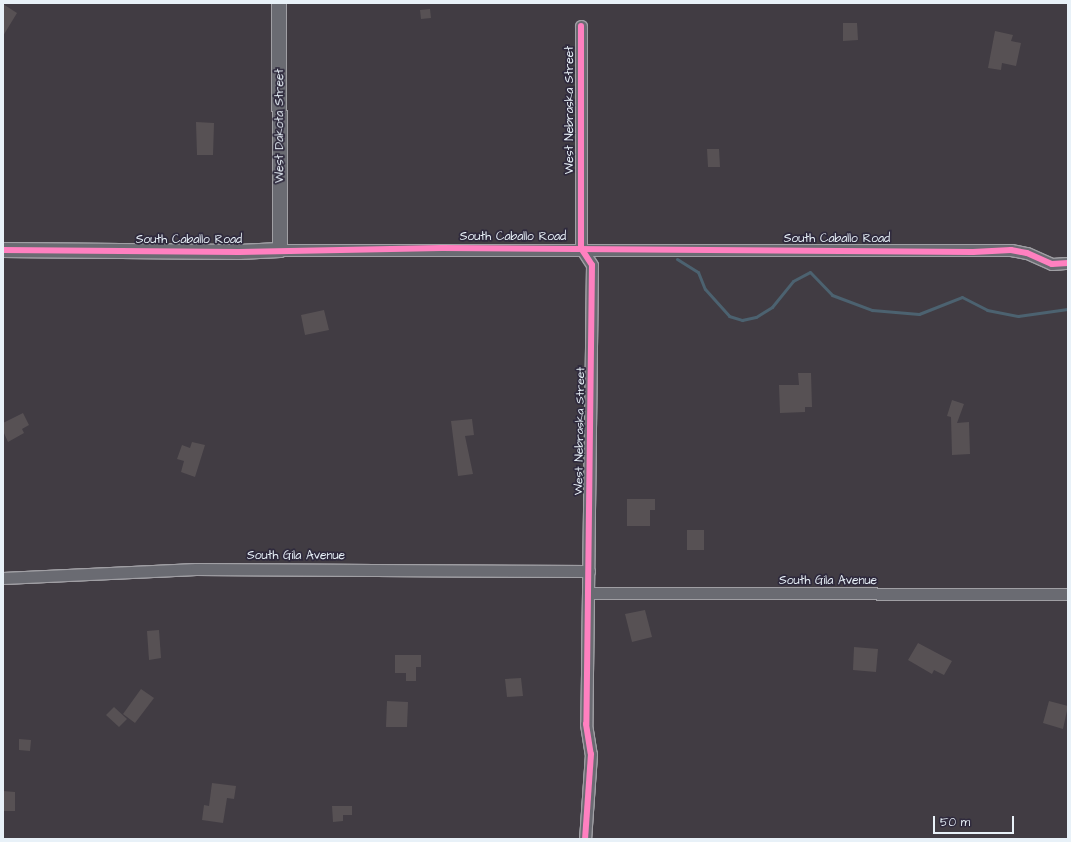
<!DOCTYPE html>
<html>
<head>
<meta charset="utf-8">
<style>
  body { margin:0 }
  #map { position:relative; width:1071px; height:842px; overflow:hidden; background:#413c43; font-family:"Architects Daughter",sans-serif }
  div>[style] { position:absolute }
  .stream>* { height:3px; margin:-1.5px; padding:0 1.5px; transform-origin:1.5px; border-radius:1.5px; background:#4c6270 }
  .building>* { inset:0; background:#575154 }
  .roads { filter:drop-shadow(1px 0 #a09fa4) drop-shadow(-1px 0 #a09fa4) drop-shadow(0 1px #a09fa4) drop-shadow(0 -1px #a09fa4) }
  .minor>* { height:11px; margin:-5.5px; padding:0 5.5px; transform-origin:5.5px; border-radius:5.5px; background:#6a6b72 }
  .tertiary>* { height:14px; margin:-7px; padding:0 7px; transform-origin:7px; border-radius:7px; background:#6a6b72 }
  .cycleway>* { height:6px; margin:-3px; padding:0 3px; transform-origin:3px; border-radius:3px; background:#ff80c0 }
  span { translate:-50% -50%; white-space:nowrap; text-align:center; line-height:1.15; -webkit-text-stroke:3.5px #2f2a3d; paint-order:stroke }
  .street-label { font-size:12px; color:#e8f1f8 }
  .frame { position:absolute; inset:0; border:4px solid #e8f1f8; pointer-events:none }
  .scale { position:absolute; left:933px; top:816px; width:81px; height:18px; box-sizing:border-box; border:2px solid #e8f1f8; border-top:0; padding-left:5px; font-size:12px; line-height:14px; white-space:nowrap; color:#e8f1f8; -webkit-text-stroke:3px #2f2a3d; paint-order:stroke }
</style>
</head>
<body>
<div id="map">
  <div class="stream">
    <div style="left:677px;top:259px;width:25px;rotate:32deg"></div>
    <div style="left:698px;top:272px;width:18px;rotate:68deg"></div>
    <div style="left:705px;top:289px;width:36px;rotate:48deg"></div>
    <div style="left:729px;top:316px;width:14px;rotate:17deg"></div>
    <div style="left:742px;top:320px;width:14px;rotate:-12deg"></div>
    <div style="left:756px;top:317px;width:19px;rotate:-32deg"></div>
    <div style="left:772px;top:307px;width:33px;rotate:-51deg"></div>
    <div style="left:793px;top:281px;width:19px;rotate:-28deg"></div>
    <div style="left:810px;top:272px;width:32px;rotate:46deg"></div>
    <div style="left:832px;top:295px;width:43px;rotate:20.6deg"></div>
    <div style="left:872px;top:310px;width:47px;rotate:4.9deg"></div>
    <div style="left:919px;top:314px;width:46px;rotate:-21.6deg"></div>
    <div style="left:962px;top:297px;width:28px;rotate:27deg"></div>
    <div style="left:987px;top:310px;width:32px;rotate:11deg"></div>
    <div style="left:1018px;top:316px;width:50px;rotate:-8deg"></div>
  </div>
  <div class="building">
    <div style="clip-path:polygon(3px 4px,17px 13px,3px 36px)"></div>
    <div style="clip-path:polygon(430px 9px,431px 18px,421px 19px,420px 10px)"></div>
    <div style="clip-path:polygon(843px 23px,857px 23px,858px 40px,843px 41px)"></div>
    <div style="clip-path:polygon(995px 31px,1013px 35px,1011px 41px,1021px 43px,1016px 66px,1002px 63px,1001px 70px,988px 68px)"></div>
    <div style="clip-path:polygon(196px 122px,214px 123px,213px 155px,197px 155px)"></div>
    <div style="clip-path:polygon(707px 149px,719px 149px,720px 167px,708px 167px)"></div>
    <div style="clip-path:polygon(324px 310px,329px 330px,305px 335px,301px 315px)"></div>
    <div style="clip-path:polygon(798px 373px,811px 373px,812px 407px,805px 407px,805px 412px,780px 413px,779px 385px,799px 385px)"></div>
    <div style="clip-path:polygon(952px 400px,964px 404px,957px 423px,969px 422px,970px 454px,952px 455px,951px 417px,947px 416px)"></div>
    <div style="clip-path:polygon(23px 413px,29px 425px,22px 429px,24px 433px,8px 442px,3px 431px,3px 423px)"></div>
    <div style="clip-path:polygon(472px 419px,474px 435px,465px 436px,473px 474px,458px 476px,451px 421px)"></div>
    <div style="clip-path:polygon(192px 442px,205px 445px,195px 477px,181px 472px,184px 461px,177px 459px,182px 445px,190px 448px)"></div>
    <div style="clip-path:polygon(627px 499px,655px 499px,655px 510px,650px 510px,650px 526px,627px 526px)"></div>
    <div style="clip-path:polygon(687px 530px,704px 530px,704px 550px,687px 550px)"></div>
    <div style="clip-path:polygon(645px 610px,652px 637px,632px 642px,625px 614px)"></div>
    <div style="clip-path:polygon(159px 630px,161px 658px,149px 660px,147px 631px)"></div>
    <div style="clip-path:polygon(918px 643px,952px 661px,944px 675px,934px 670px,932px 674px,908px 660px)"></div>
    <div style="clip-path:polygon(854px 647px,878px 649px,876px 672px,853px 670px)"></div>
    <div style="clip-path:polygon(395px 655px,421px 655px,421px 667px,416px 667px,416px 681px,406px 681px,406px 673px,395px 673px)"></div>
    <div style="clip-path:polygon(521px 678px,523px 696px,507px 697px,505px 679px)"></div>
    <div style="clip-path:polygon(141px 689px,154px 698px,135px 723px,123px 714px)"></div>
    <div style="clip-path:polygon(387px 701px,408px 702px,407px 727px,386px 727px)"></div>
    <div style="clip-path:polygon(1049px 701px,1068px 706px,1063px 729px,1043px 723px)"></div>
    <div style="clip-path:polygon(114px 707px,127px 719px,119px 727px,106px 715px)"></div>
    <div style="clip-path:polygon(19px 739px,31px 740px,30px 751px,19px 750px)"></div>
    <div style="clip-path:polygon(212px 783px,236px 786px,234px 799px,227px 798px,223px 823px,202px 820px,204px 805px,209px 806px)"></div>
    <div style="clip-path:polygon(3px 791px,15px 792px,15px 811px,3px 811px)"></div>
    <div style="clip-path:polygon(332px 806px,352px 806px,352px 815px,343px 815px,343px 821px,333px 822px)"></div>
  </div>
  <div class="roads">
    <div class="minor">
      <div style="left:581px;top:26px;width:222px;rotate:90deg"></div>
      <div style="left:581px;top:248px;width:20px;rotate:57deg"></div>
      <div style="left:592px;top:265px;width:459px;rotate:90.7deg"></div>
      <div style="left:586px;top:724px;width:30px;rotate:81deg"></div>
      <div style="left:591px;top:754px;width:85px;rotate:94deg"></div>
      <div style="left:280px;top:250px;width:731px"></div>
      <div style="left:1011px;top:250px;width:16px;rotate:11deg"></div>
      <div style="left:1027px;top:253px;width:27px;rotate:24deg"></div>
      <div style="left:1052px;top:264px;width:16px;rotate:-4deg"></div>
      <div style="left:3px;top:578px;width:193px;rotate:-2.7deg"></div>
      <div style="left:196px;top:569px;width:393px;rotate:0.3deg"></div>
      <div style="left:589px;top:593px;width:479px;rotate:0.1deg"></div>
    </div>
    <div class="tertiary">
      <div style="left:3px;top:250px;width:236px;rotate:0.5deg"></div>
      <div style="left:239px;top:252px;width:41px;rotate:-2.8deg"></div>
      <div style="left:280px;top:250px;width:247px;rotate:-90.2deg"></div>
    </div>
  </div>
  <div class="cycleway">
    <div style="left:581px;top:26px;width:222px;rotate:90deg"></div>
    <div style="left:581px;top:248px;width:20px;rotate:57deg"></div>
    <div style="left:592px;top:265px;width:459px;rotate:90.7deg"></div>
    <div style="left:586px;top:724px;width:30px;rotate:81deg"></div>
    <div style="left:591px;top:754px;width:85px;rotate:94deg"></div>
    <div style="left:3px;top:250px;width:236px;rotate:0.5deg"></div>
    <div style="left:239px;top:252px;width:203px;rotate:-1.1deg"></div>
    <div style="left:442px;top:248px;width:531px;rotate:0.43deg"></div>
    <div style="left:973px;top:252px;width:38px;rotate:-3deg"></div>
    <div style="left:1011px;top:250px;width:16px;rotate:11deg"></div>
    <div style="left:1027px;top:253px;width:27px;rotate:24deg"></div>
    <div style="left:1052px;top:264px;width:16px;rotate:-4deg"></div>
  </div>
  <div class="street-label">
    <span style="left:570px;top:110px;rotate:-90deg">West Nebraska Street</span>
    <span style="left:280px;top:126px;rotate:-90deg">West Dakota Street</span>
    <span style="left:513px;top:237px">South Caballo Road</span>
    <span style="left:837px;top:239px">South Caballo Road</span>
    <span style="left:189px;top:240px">South Caballo Road</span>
    <span style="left:580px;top:431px;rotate:-89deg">West Nebraska Street</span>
    <span style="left:296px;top:556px">South Gila Avenue</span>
    <span style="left:828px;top:581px">South Gila Avenue</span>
  </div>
  <div class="frame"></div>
  <div class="scale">50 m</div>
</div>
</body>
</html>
